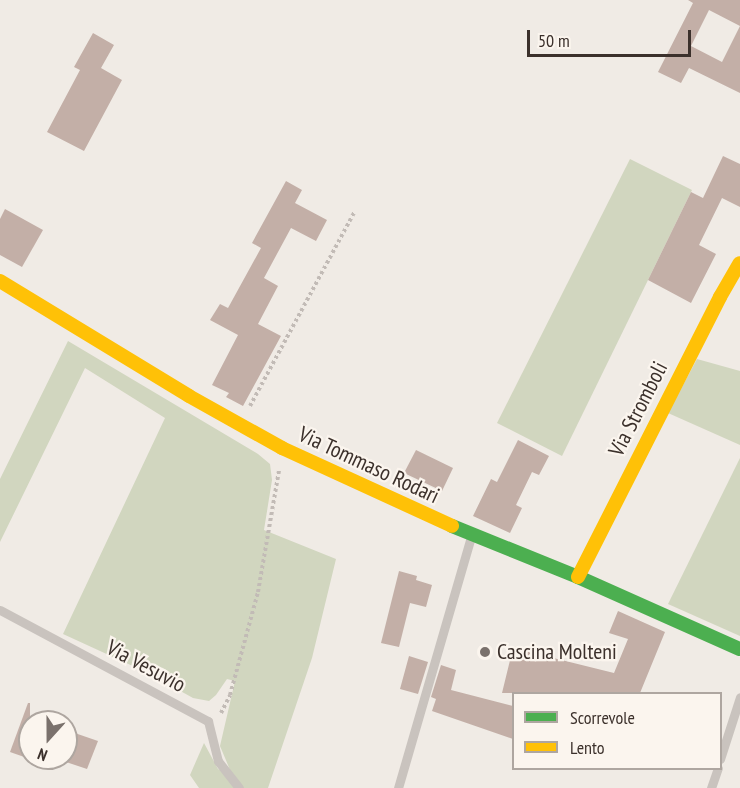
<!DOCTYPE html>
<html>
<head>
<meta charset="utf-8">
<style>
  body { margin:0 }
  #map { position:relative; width:740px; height:788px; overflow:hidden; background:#f0ebe5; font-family:"PT Sans Narrow",sans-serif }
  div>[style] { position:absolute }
  .green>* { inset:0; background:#d1d6bf }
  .building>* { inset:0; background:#c3afa7 }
  .path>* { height:4px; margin-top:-2px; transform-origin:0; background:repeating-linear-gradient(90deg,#c2bbb6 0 3px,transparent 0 6px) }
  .lane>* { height:9px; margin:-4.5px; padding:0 4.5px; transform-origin:4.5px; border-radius:4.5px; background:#c9c3be }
  .fast>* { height:14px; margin:-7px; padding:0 7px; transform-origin:7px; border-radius:7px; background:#4caf50 }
  .slow>* { height:14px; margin:-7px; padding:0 7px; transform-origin:7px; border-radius:7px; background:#ffc107 }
  .dots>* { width:16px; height:16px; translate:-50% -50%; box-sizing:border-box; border:3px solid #fbf5ee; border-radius:50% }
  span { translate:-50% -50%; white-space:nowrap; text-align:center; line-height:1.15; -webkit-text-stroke:4.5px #fbf5ee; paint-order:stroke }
  .street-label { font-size:22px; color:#3b302b }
  .poi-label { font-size:22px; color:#3b302b }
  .left { translate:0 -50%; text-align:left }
  .legend { position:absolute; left:512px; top:692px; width:210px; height:78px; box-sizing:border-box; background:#fbf5ee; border:2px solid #aea6a0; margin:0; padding:8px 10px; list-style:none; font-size:18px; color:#3b302b }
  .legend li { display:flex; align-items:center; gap:12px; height:30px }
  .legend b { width:30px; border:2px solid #aea6a0 }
  .north { position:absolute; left:18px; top:710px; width:60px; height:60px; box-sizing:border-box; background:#fbf5ee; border:2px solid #aea6a0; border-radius:50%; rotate:201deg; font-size:16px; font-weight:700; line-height:24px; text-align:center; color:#3b302b }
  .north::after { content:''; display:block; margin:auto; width:21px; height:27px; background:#7a716c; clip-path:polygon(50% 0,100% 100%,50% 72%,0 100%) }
  .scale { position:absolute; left:527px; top:30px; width:164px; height:27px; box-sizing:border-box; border:3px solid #3b302b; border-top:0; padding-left:8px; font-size:18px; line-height:21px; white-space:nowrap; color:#3b302b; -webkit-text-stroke:4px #fbf5ee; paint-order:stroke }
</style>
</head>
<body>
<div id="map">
  <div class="green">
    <div style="clip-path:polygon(630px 159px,692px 190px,562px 456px,497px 423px)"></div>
    <div style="clip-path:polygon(68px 341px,258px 454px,270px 464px,272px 480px,264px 530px,336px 559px,312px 658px,268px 788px,199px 788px,190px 775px,204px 743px,218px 769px,233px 777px,220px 746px,235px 681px,227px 679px,216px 695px,209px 701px,193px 698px,148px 673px,63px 634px,165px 418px,85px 368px,0 542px,0 479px)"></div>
    <div style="clip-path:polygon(697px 359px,740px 371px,740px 445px,668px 413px)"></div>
    <div style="clip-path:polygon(740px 458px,740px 636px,668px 604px)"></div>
  </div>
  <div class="building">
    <div style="clip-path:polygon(evenodd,688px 0,740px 0,740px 93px,689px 68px,681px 83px,658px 72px,693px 3px,688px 0,709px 10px,740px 26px,722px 62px,691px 46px,709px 10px)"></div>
    <div style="clip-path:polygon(93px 33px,114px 45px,101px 68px,122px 80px,84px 151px,47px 132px,80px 70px,74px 67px)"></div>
    <div style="clip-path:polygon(723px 156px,740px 164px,740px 207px,722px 198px,699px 245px,716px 254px,691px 303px,648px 280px,691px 192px,703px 198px)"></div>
    <div style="clip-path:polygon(286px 181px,302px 190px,295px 203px,327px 220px,316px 241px,291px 228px,264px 278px,278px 286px,258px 324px,281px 336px,243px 406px,226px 397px,229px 393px,212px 385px,238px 335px,210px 320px,220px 304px,228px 308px,261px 248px,252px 243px)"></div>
    <div style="clip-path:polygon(5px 209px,43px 230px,22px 267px,0 255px,0 219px)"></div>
    <div style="clip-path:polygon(518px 440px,549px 456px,539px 475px,532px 472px,516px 505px,522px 508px,510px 533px,473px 516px,491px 479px,497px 482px)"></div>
    <div style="clip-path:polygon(416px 450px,453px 468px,442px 491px,404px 473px)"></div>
    <div style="clip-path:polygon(399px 571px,417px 576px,416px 580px,432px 585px,426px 607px,410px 603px,399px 647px,381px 643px)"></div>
    <div style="clip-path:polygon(618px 611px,665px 632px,640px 693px,502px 693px,513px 648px,614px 673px,628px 639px,609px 633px)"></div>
    <div style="clip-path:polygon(409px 656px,428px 662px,418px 694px,400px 689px)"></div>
    <div style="clip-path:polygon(441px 665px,456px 670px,451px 690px,513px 706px,513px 739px,432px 711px,436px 699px,431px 697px)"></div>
    <div style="clip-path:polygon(28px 703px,30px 703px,30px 759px,10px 752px)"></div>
    <div style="clip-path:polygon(66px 730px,98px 741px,87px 769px,66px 762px)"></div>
  </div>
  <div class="path">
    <div style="left:250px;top:406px;width:221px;rotate:-61.7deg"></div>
    <div style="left:221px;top:713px;width:20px;rotate:-63deg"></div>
    <div style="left:230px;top:695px;width:107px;rotate:-74.8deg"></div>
    <div style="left:258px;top:592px;width:124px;rotate:-80.2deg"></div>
  </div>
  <div class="lane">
    <div style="left:0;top:610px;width:236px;rotate:28.1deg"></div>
    <div style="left:208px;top:721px;width:41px;rotate:76deg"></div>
    <div style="left:218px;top:761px;width:34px;rotate:52deg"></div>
    <div style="left:720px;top:759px;width:65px;rotate:-72.1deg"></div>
    <div style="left:398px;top:788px;width:261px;rotate:-73.8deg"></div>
    <div style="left:711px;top:788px;width:21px;rotate:-71deg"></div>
  </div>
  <div class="fast">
    <div style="left:452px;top:526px;width:136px;rotate:22deg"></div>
    <div style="left:578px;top:577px;width:177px;rotate:24deg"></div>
  </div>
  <div class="slow">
    <div style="left:0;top:281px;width:221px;rotate:31.3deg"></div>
    <div style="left:189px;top:396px;width:107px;rotate:29.2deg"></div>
    <div style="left:282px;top:448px;width:187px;rotate:24.6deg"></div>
    <div style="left:578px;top:577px;width:314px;rotate:-63.1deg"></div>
    <div style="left:720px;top:297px;width:39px;rotate:-60deg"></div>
  </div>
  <div class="dots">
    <div style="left:485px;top:652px;background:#7a716c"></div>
  </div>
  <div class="street-label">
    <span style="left:638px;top:409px;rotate:-63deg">Via Stromboli</span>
    <span style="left:369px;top:465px;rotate:25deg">Via Tommaso Rodari</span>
    <span style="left:146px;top:666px;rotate:28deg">Via Vesuvio</span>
  </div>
  <div class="poi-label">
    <span class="left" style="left:497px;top:652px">Cascina Molteni</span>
  </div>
  <ul class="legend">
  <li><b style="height:8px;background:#4caf50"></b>Scorrevole</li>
  <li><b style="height:8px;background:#ffc107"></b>Lento</li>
  </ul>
  <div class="north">N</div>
  <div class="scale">50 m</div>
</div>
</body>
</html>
